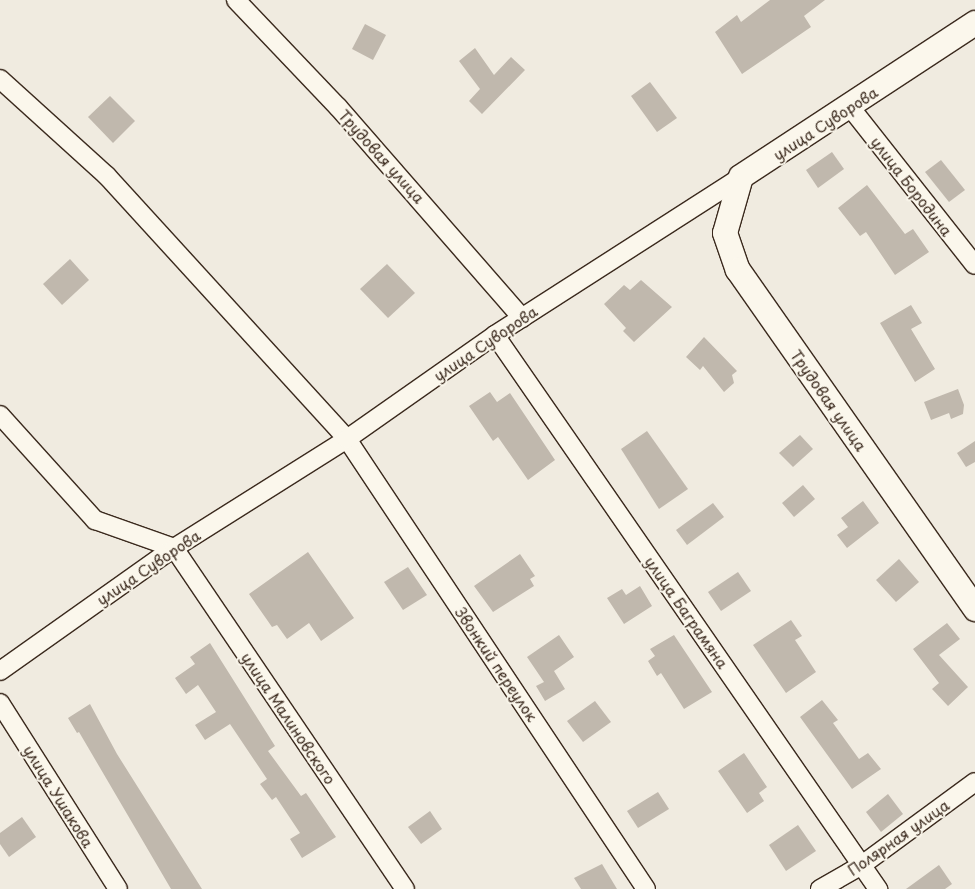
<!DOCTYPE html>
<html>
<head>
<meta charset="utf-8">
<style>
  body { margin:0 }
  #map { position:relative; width:975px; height:889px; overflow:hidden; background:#f0ebe0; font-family:"Playpen Sans",sans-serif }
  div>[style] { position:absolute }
  .building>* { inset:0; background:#c0b8ad }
  .roads { filter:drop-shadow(1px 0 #3b2a1e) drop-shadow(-1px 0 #3b2a1e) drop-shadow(0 1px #3b2a1e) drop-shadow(0 -1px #3b2a1e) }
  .street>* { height:18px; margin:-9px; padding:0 9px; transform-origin:9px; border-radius:9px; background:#fbf7ec }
  .secondary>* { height:24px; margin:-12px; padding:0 12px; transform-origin:12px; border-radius:12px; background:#fbf7ec }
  span { translate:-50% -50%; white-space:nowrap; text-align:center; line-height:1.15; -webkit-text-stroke:4px #fbf7ec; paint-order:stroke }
  .street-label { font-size:15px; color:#3b2a1e }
</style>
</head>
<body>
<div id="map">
  <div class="building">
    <div style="clip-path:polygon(770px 0,825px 0,804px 16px,811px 27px,742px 74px,715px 32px,737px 15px,741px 22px)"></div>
    <div style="clip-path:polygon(365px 24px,386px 35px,373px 60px,352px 49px)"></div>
    <div style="clip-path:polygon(475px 48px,494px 75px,511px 57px,525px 70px,482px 114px,469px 101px,480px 89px,459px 61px)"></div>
    <div style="clip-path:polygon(650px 82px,677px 118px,657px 132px,631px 96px)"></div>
    <div style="clip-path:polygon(110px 96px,135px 121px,113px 143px,88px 117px)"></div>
    <div style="clip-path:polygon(832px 152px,844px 169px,818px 188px,806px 170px)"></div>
    <div style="clip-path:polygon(941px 160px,965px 190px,949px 202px,925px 172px)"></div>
    <div style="clip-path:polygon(867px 185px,905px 234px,913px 229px,929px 252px,895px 275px,866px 232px,860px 236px,838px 208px)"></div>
    <div style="clip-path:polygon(70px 259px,89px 280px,62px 305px,43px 284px)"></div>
    <div style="clip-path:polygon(387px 264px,415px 293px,388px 318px,360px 289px)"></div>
    <div style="clip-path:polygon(641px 280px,672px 307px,634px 342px,623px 331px,626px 328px,604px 304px,624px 285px,630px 290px)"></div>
    <div style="clip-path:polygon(911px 305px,922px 323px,911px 329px,935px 369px,915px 382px,880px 323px)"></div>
    <div style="clip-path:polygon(704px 337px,737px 371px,732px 375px,734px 383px,724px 392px,703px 366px,700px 370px,686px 357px)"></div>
    <div style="clip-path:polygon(958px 389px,964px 405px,963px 414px,951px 419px,949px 413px,931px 420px,924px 402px)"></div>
    <div style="clip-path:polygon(490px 392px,497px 402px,510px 393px,555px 460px,528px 480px,498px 437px,493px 441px,469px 406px)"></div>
    <div style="clip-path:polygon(647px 431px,688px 489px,659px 509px,621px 449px)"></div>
    <div style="clip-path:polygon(800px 435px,813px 449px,793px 467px,779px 453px)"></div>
    <div style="clip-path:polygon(975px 441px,975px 462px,966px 467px,957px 453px)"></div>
    <div style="clip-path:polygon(803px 485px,815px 499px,794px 517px,782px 503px)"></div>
    <div style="clip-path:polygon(863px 501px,879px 523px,847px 548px,837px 535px,848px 527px,841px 518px)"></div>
    <div style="clip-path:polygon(713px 503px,724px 517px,687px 545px,676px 530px)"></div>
    <div style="clip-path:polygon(308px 552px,354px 618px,321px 641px,309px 623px,287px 639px,277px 625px,272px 627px,249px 594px)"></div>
    <div style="clip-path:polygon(520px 554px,535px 576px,530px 579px,534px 586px,493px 612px,474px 586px)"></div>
    <div style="clip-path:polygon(899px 559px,919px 582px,896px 602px,876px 580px)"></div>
    <div style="clip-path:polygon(408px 567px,427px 595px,403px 610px,384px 582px)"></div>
    <div style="clip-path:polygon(738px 572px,751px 591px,721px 611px,708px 592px)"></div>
    <div style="clip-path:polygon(640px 586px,652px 606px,624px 624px,607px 598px,622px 589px,626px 595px)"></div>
    <div style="clip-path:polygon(791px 620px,802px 636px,795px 640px,816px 672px,786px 693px,753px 645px)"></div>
    <div style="clip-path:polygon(947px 623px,960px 639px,939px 655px,968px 687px,948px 706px,932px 689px,939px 683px,913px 649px)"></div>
    <div style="clip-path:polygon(559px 635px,574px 657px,554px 671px,565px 689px,545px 701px,536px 686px,544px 682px,527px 657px)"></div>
    <div style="clip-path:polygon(674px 635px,712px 692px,684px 709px,661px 673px,657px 676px,648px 661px,655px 656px,650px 649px)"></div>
    <div style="clip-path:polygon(210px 643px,275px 746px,268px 751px,301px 796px,306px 793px,336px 837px,302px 858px,290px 839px,300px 833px,276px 797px,272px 800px,260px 784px,267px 779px,230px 724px,205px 740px,195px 725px,216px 712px,198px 685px,186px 694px,175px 678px,195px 664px,190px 657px)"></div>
    <div style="clip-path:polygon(822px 700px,838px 720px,833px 723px,859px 759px,868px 753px,881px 769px,852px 789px,800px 717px)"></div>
    <div style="clip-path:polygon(595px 701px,611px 722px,583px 742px,567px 721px)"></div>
    <div style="clip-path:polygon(90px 704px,117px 754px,202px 889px,171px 889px,79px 732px,77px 733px,68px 718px)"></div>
    <div style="clip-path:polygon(744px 753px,767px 787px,759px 793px,764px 801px,747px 813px,718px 771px)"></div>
    <div style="clip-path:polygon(658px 792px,669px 809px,638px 828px,627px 811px)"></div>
    <div style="clip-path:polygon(888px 794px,903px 814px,881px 832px,866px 812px)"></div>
    <div style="clip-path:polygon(430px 811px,442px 829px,421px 844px,408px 827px)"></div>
    <div style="clip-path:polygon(22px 817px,36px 837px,9px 857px,0 844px,0 833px)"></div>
    <div style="clip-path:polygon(798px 825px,816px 851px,786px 871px,769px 845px)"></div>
    <div style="clip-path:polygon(602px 864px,617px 889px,581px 889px,574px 878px)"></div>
    <div style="clip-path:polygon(939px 865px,952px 884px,945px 889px,906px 889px)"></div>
  </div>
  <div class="roads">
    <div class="street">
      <div style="left:236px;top:0;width:148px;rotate:46.4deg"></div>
      <div style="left:338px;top:107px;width:280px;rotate:48.9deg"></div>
      <div style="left:0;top:79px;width:144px;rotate:42.2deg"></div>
      <div style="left:107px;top:176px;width:356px;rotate:47.6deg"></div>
      <div style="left:347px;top:439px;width:540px;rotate:56.4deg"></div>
      <div style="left:850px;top:107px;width:201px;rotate:51.7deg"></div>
      <div style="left:495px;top:335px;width:674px;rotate:55.34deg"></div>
      <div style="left:0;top:415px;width:142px;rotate:47.9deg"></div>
      <div style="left:95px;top:520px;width:84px;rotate:19.5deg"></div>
      <div style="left:174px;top:548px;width:412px;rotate:55.9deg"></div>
      <div style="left:0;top:671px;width:213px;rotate:-35.3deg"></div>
      <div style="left:174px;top:548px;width:204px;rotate:-32.2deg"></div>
      <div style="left:347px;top:439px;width:181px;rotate:-35.1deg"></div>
      <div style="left:495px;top:335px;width:292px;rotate:-32.7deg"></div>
      <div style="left:0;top:703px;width:220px;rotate:57.6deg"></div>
      <div style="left:820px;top:889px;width:48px;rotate:-29.7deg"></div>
      <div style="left:862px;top:865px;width:140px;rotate:-36.3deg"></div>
    </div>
    <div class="secondary">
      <div style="left:975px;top:23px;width:280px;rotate:146.7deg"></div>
      <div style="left:741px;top:177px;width:58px;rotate:105.9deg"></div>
      <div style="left:725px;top:233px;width:39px;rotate:71deg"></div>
      <div style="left:738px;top:270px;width:414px;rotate:55deg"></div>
    </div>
  </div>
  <div class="street-label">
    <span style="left:825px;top:123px;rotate:-33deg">улица Суворова</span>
    <span style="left:382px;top:156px;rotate:48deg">Трудовая улица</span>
    <span style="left:912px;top:186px;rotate:52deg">улица Бородина</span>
    <span style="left:485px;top:343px;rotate:-34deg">улица Суворова</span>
    <span style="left:829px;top:400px;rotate:55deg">Трудовая улица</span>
    <span style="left:148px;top:567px;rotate:-34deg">улица Суворова</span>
    <span style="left:687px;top:612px;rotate:55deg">улица Баграмяна</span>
    <span style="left:497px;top:664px;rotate:56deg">Звонкий переулок</span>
    <span style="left:289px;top:718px;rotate:56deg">улица Малиновского</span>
    <span style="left:59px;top:796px;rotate:58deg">улица Ушакова</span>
    <span style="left:898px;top:837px;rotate:-35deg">Полярная улица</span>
  </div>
</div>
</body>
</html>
